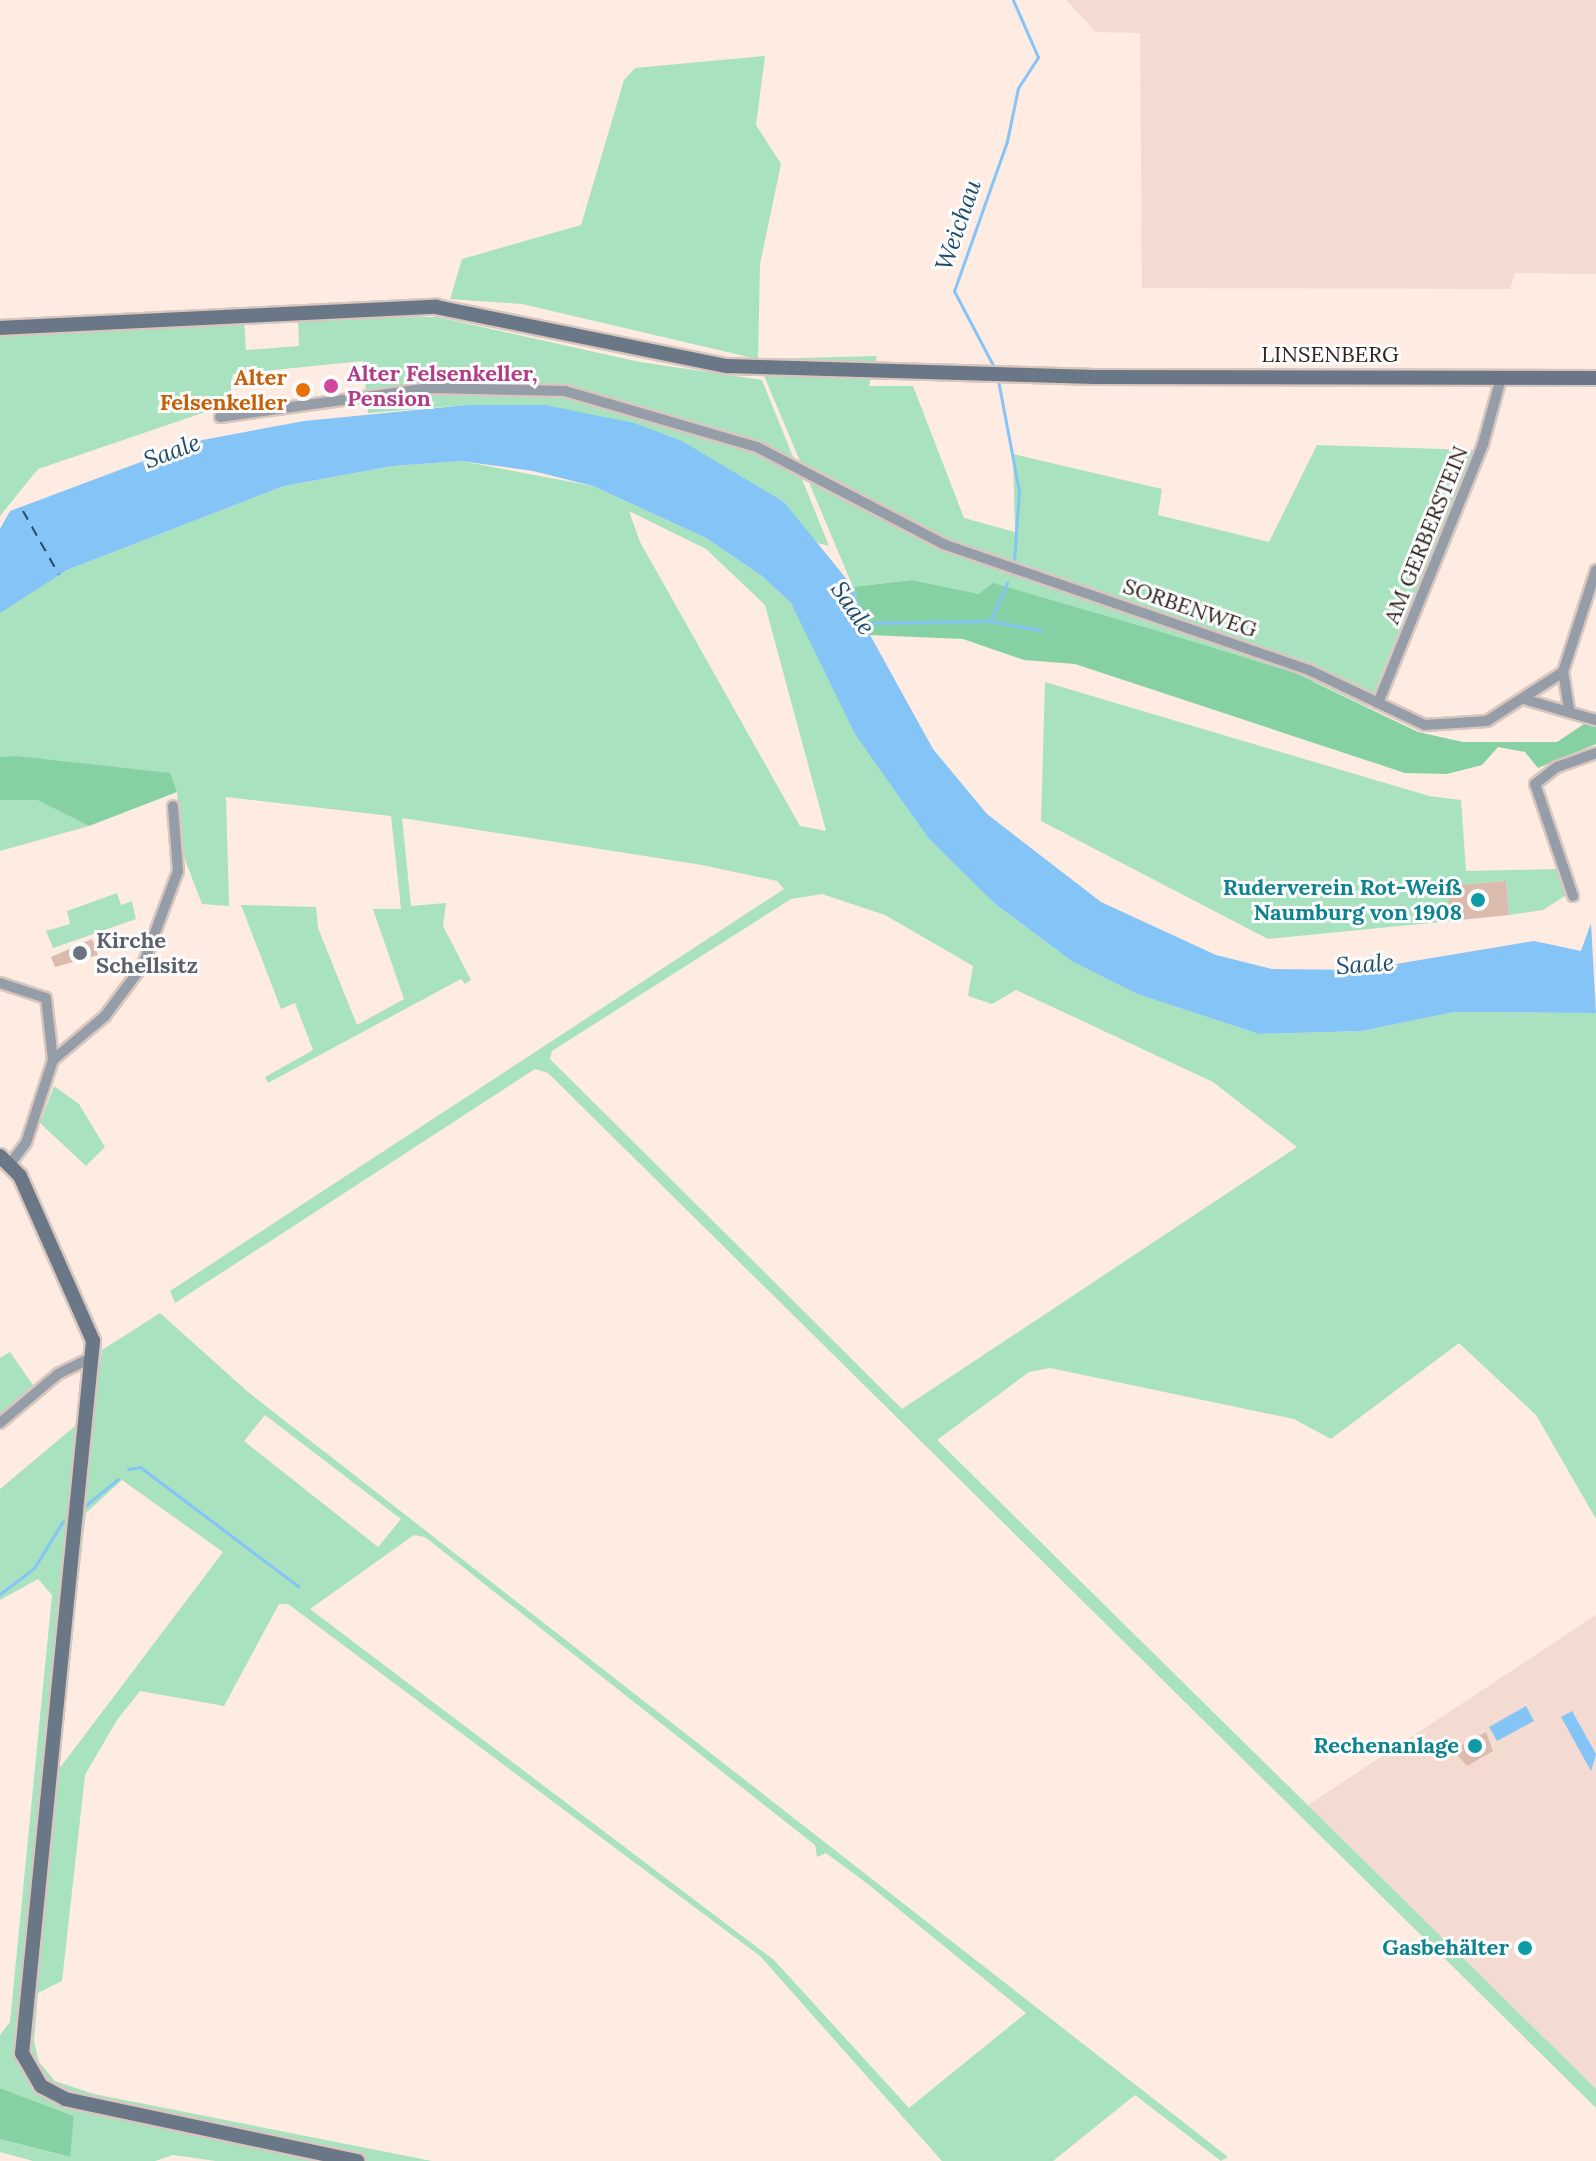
<!DOCTYPE html>
<html>
<head>
<meta charset="utf-8">
<style>
  body { margin:0 }
  #map { position:relative; width:1596px; height:2161px; overflow:hidden; background:#feebe2; font-family:Lora,serif }
  div>[style] { position:absolute }
  .built>* { inset:0; background:#f3dbd1 }
  .green>* { inset:0; background:#a9e2bf }
  .forest>* { inset:0; background:#86d1a4 }
  .water>* { inset:0; background:#85c4f7 }
  .stream>* { height:3px; margin:-1.5px; padding:0 1.5px; transform-origin:1.5px; border-radius:1.5px; background:#85c4f7 }
  .ferry>* { height:2px; margin-top:-1px; transform-origin:0; background:repeating-linear-gradient(90deg,#1e4c6e 0 10px,transparent 0 18px) }
  .building>* { inset:0; background:#dabbad }
  .round { border-radius:50% }
  .roads { filter:drop-shadow(2px 0 #d9c7bf) drop-shadow(-2px 0 #d9c7bf) drop-shadow(0 2px #d9c7bf) drop-shadow(0 -2px #d9c7bf) }
  .street>* { height:10px; margin:-5px; padding:0 5px; transform-origin:5px; border-radius:5px; background:#959ea8 }
  .secondary>* { height:14px; margin:-7px; padding:0 7px; transform-origin:7px; border-radius:7px; background:#6a7786 }
  .dots>* { width:22px; height:22px; translate:-50% -50%; box-sizing:border-box; border:4px solid #fcfcfc; border-radius:50% }
  span { translate:-50% -50%; white-space:nowrap; text-align:center; line-height:1.15; -webkit-text-stroke:6px #fcfcfc; paint-order:stroke }
  .street-label { font-size:22px; color:#2e231d }
  .hotel-label { font-size:22px; color:#b23c85; font-weight:700 }
  .left { translate:0 -50%; text-align:left }
  .food-label { font-size:22px; color:#c56008; font-weight:700 }
  .right { translate:-100% -50%; text-align:right }
  .culture-label { font-size:22px; color:#0d838f; font-weight:700 }
  .worship-label { font-size:22px; color:#5b616d; font-weight:700 }
  .water-label { font-size:24px; color:#1e4c6e; font-style:italic }
</style>
</head>
<body>
<div id="map">
  <div class="built">
    <div style="clip-path:polygon(1066px 0,1596px 0,1596px 274px,1515px 273px,1510px 289px,1142px 288px,1140px 33px,1096px 32px)"></div>
    <div style="clip-path:polygon(1596px 1615px,1596px 2089px,1308px 1805px)"></div>
  </div>
  <div class="green">
    <div style="clip-path:polygon(765px 56px,756px 125px,781px 164px,760px 264px,758px 359px,877px 356px,869px 386px,913px 386px,964px 518px,1015px 532px,1013px 454px,1162px 489px,1158px 515px,1269px 542px,1317px 445px,1473px 450px,1368px 707px,1315px 682px,979px 594px,912px 580px,853px 587px,757px 359px,522px 304px,450px 299px,462px 259px,581px 225px,624px 80px,635px 68px)"></div>
    <div style="clip-path:polygon(437px 317px,640px 362px,762px 380px,829px 546px,814px 542px,784px 502px,467px 405px,368px 413px,363px 361px,233px 374px,229px 404px,38px 469px,0 516px,0 337px,244px 320px,246px 350px,299px 346px,298px 318px)"></div>
    <div style="clip-path:polygon(evenodd,461px 461px,593px 486px,706px 538px,762px 576px,791px 603px,929px 839px,995px 904px,1073px 962px,1137px 994px,1259px 1034px,1362px 1031px,1454px 1012px,1596px 1013px,1596px 1519px,1536px 1415px,1459px 1343px,1331px 1439px,1294px 1419px,1050px 1368px,1029px 1372px,937px 1440px,1596px 2089px,1596px 2108px,548px 1073px,535px 1069px,175px 1303px,170px 1291px,784px 889px,777px 881px,702px 865px,402px 818px,411px 906px,446px 903px,443px 926px,471px 980px,465px 984px,461px 979px,268px 1083px,265px 1077px,313px 1050px,295px 1003px,281px 1009px,241px 905px,316px 907px,318px 928px,357px 1025px,404px 999px,373px 909px,401px 909px,391px 816px,226px 797px,229px 906px,202px 904px,184px 857px,177px 792px,0 757px,0 613px,11px 604px,67px 570px,284px 486px,393px 466px,461px 461px,629px 511px,706px 549px,765px 605px,826px 831px,800px 826px,640px 542px,629px 511px,461px 461px,822px 894px,885px 915px,973px 966px,968px 996px,992px 1004px,1016px 990px,1213px 1082px,1297px 1147px,902px 1409px,550px 1059px,552px 1051px,791px 899px,822px 894px)"></div>
    <div style="clip-path:polygon(1045px 682px,1429px 796px,1461px 800px,1466px 871px,1558px 869px,1568px 894px,1543px 910px,1509px 915px,1506px 881px,1448px 886px,1451px 921px,1268px 939px,1041px 821px)"></div>
    <div style="clip-path:polygon(0 800px,37px 800px,89px 826px,0 851px)"></div>
    <div style="clip-path:polygon(117px 893px,121px 905px,132px 901px,136px 919px,53px 948px,46px 931px,70px 924px,67px 911px)"></div>
    <div style="clip-path:polygon(54px 1086px,79px 1104px,105px 1147px,86px 1166px,40px 1123px)"></div>
    <div style="clip-path:polygon(evenodd,160px 1313px,248px 1392px,1228px 2157px,1221px 2161px,1135px 2095px,1053px 2161px,942px 2161px,760px 1956px,288px 1604px,279px 1604px,224px 1706px,140px 1691px,117px 1720px,85px 1775px,62px 1981px,38px 1993px,34px 2041px,39px 2062px,55px 2081px,94px 2094px,432px 2161px,216px 2161px,173px 2155px,155px 2161px,33px 2161px,0 2152px,0 2139px,69px 2157px,74px 2116px,0 2088px,0 2035px,10px 2022px,52px 1595px,38px 1579px,0 1600px,0 1489px,93px 1411px,102px 1350px,160px 1313px,265px 1415px,401px 1519px,378px 1547px,244px 1441px,265px 1415px,160px 1313px,122px 1480px,223px 1552px,56px 1773px,86px 1513px,122px 1480px,160px 1313px,414px 1535px,425px 1537px,815px 1845px,817px 1857px,826px 1853px,869px 1885px,1026px 2013px,909px 2108px,774px 1960px,310px 1609px,414px 1535px)"></div>
    <div style="clip-path:polygon(10px 1352px,33px 1385px,0 1416px,0 1358px)"></div>
  </div>
  <div class="forest">
    <div style="clip-path:polygon(912px 580px,979px 594px,993px 583px,1168px 634px,1295px 673px,1418px 732px,1463px 742px,1557px 742px,1596px 716px,1596px 744px,1538px 768px,1525px 752px,1498px 747px,1482px 765px,1447px 774px,1405px 773px,1075px 664px,1024px 660px,963px 639px,870px 635px,853px 587px)"></div>
    <div style="clip-path:polygon(16px 756px,170px 773px,177px 792px,89px 826px,37px 800px,0 800px,0 757px)"></div>
    <div style="clip-path:polygon(0 2088px,74px 2116px,70px 2157px,0 2139px)"></div>
  </div>
  <div class="water">
    <div style="clip-path:polygon(467px 405px,545px 405px,634px 423px,682px 441px,784px 502px,853px 587px,870px 635px,933px 749px,987px 814px,1101px 902px,1216px 955px,1272px 969px,1360px 970px,1534px 941px,1581px 951px,1591px 923px,1596px 1013px,1454px 1012px,1362px 1031px,1259px 1034px,1137px 994px,1073px 962px,995px 904px,929px 839px,855px 734px,791px 603px,762px 576px,706px 538px,593px 486px,533px 471px,461px 461px,393px 466px,284px 486px,67px 570px,0 613px,0 529px,10px 511px,197px 441px,304px 421px)"></div>
    <div style="clip-path:polygon(1526px 1706px,1534px 1721px,1497px 1741px,1489px 1727px)"></div>
    <div style="clip-path:polygon(1572px 1711px,1596px 1754px,1591px 1771px,1561px 1717px)"></div>
  </div>
  <div class="stream">
    <div style="left:995px;top:369px;width:88px;rotate:-117.7deg"></div>
    <div style="left:954px;top:291px;width:159px;rotate:-70.5deg"></div>
    <div style="left:1007px;top:141px;width:54px;rotate:-78.3deg"></div>
    <div style="left:1018px;top:88px;width:37px;rotate:-57deg"></div>
    <div style="left:1038px;top:57px;width:62px;rotate:-113.7deg"></div>
    <div style="left:998px;top:380px;width:113px;rotate:79.3deg"></div>
    <div style="left:1019px;top:491px;width:69px;rotate:94.1deg"></div>
    <div style="left:990px;top:621px;width:42px;rotate:-65.9deg"></div>
    <div style="left:865px;top:623px;width:125px;rotate:-0.9deg"></div>
    <div style="left:990px;top:621px;width:51px;rotate:10.2deg"></div>
    <div style="left:128px;top:1469px;width:12px;rotate:-9deg"></div>
    <div style="left:140px;top:1467px;width:198px;rotate:37deg"></div>
    <div style="left:86px;top:1505px;width:41px;rotate:-39.1deg"></div>
    <div style="left:0;top:1594px;width:43px;rotate:-37.4deg"></div>
    <div style="left:34px;top:1568px;width:55px;rotate:-58.3deg"></div>
  </div>
  <div class="ferry">
    <div style="left:23px;top:511px;width:73px;rotate:60.6deg"></div>
  </div>
  <div class="building">
    <div style="clip-path:polygon(1506px 881px,1509px 915px,1451px 921px,1447px 886px)"></div>
    <div style="clip-path:polygon(92px 939px,98px 955px,55px 967px,51px 957px)"></div>
    <div style="clip-path:polygon(1486px 1732px,1493px 1751px,1467px 1766px,1453px 1750px)"></div>
    <div class="round" style="left:1515px;top:1937px;width:20px;height:20px"></div>
  </div>
  <div class="roads">
    <div class="street">
      <div style="left:220px;top:417px;width:210px;rotate:-7.9deg"></div>
      <div style="left:428px;top:388px;width:137px;rotate:1.3deg"></div>
      <div style="left:565px;top:391px;width:200px;rotate:16.3deg"></div>
      <div style="left:757px;top:447px;width:210px;rotate:27.5deg"></div>
      <div style="left:943px;top:544px;width:387px;rotate:19deg"></div>
      <div style="left:1309px;top:670px;width:128px;rotate:25.4deg"></div>
      <div style="left:1425px;top:725px;width:62px;rotate:-3.7deg"></div>
      <div style="left:1487px;top:721px;width:90px;rotate:-32.8deg"></div>
      <div style="left:1527px;top:700px;width:72px;rotate:16.2deg"></div>
      <div style="left:1378px;top:703px;width:279px;rotate:-67.9deg"></div>
      <div style="left:1483px;top:444px;width:68px;rotate:-74.7deg"></div>
      <div style="left:1569px;top:709px;width:37px;rotate:-99deg"></div>
      <div style="left:1563px;top:672px;width:107px;rotate:-72.1deg"></div>
      <div style="left:1573px;top:896px;width:118px;rotate:-108.7deg"></div>
      <div style="left:1535px;top:784px;width:28px;rotate:-38deg"></div>
      <div style="left:1557px;top:767px;width:41px;rotate:-19.7deg"></div>
      <div style="left:0;top:983px;width:48px;rotate:18.1deg"></div>
      <div style="left:46px;top:998px;width:62px;rotate:83.6deg"></div>
      <div style="left:10px;top:1164px;width:26px;rotate:-53deg"></div>
      <div style="left:26px;top:1143px;width:87px;rotate:-72deg"></div>
      <div style="left:53px;top:1060px;width:68px;rotate:-40.2deg"></div>
      <div style="left:105px;top:1016px;width:64px;rotate:-53.3deg"></div>
      <div style="left:143px;top:965px;width:100px;rotate:-69.6deg"></div>
      <div style="left:178px;top:871px;width:65px;rotate:-94.4deg"></div>
      <div style="left:0;top:1423px;width:76px;rotate:-40.2deg"></div>
      <div style="left:58px;top:1374px;width:37px;rotate:-26deg"></div>
    </div>
    <div class="secondary">
      <div style="left:0;top:328px;width:437px;rotate:-2.8deg"></div>
      <div style="left:436px;top:307px;width:297px;rotate:11.5deg"></div>
      <div style="left:727px;top:366px;width:368px;rotate:1.7deg"></div>
      <div style="left:1095px;top:377px;width:501px;rotate:0.11deg"></div>
      <div style="left:0;top:1156px;width:28px;rotate:45deg"></div>
      <div style="left:20px;top:1176px;width:180px;rotate:66.1deg"></div>
      <div style="left:93px;top:1341px;width:716px;rotate:95.69deg"></div>
      <div style="left:22px;top:2053px;width:38px;rotate:60deg"></div>
      <div style="left:41px;top:2086px;width:27px;rotate:28deg"></div>
      <div style="left:65px;top:2099px;width:299px;rotate:12deg"></div>
    </div>
  </div>
  <div class="dots">
    <div style="left:331px;top:386px;background:#d1479c"></div>
    <div style="left:303px;top:390px;background:#e8710a"></div>
    <div style="left:1478px;top:900px;background:#0f9aa8"></div>
    <div style="left:80px;top:953px;background:#6b7280"></div>
    <div style="left:1475px;top:1746px;background:#0f9aa8"></div>
    <div style="left:1525px;top:1948px;background:#0f9aa8"></div>
  </div>
  <div class="street-label">
    <span style="left:1330px;top:355px">LINSENBERG</span>
    <span style="left:1426px;top:535px;rotate:-68deg">AM GERBERSTEIN</span>
    <span style="left:1190px;top:608px;rotate:19deg">SORBENWEG</span>
  </div>
  <div class="hotel-label">
    <span class="left" style="left:347px;top:386px">Alter Felsenkeller,<br>Pension</span>
  </div>
  <div class="food-label">
    <span class="right" style="left:287px;top:390px">Alter<br>Felsenkeller</span>
  </div>
  <div class="culture-label">
    <span class="right" style="left:1462px;top:900px">Ruderverein Rot-Weiß<br>Naumburg von 1908</span>
    <span class="right" style="left:1459px;top:1746px">Rechenanlage</span>
    <span class="right" style="left:1509px;top:1948px">Gasbehälter</span>
  </div>
  <div class="worship-label">
    <span class="left" style="left:96px;top:953px">Kirche<br>Schellsitz</span>
  </div>
  <div class="water-label">
    <span style="left:958px;top:225px;rotate:-71deg">Weichau</span>
    <span style="left:172px;top:451px;rotate:-20deg">Saale</span>
    <span style="left:853px;top:608px;rotate:56deg">Saale</span>
    <span style="left:1365px;top:964px;rotate:-4deg">Saale</span>
  </div>
</div>
</body>
</html>
